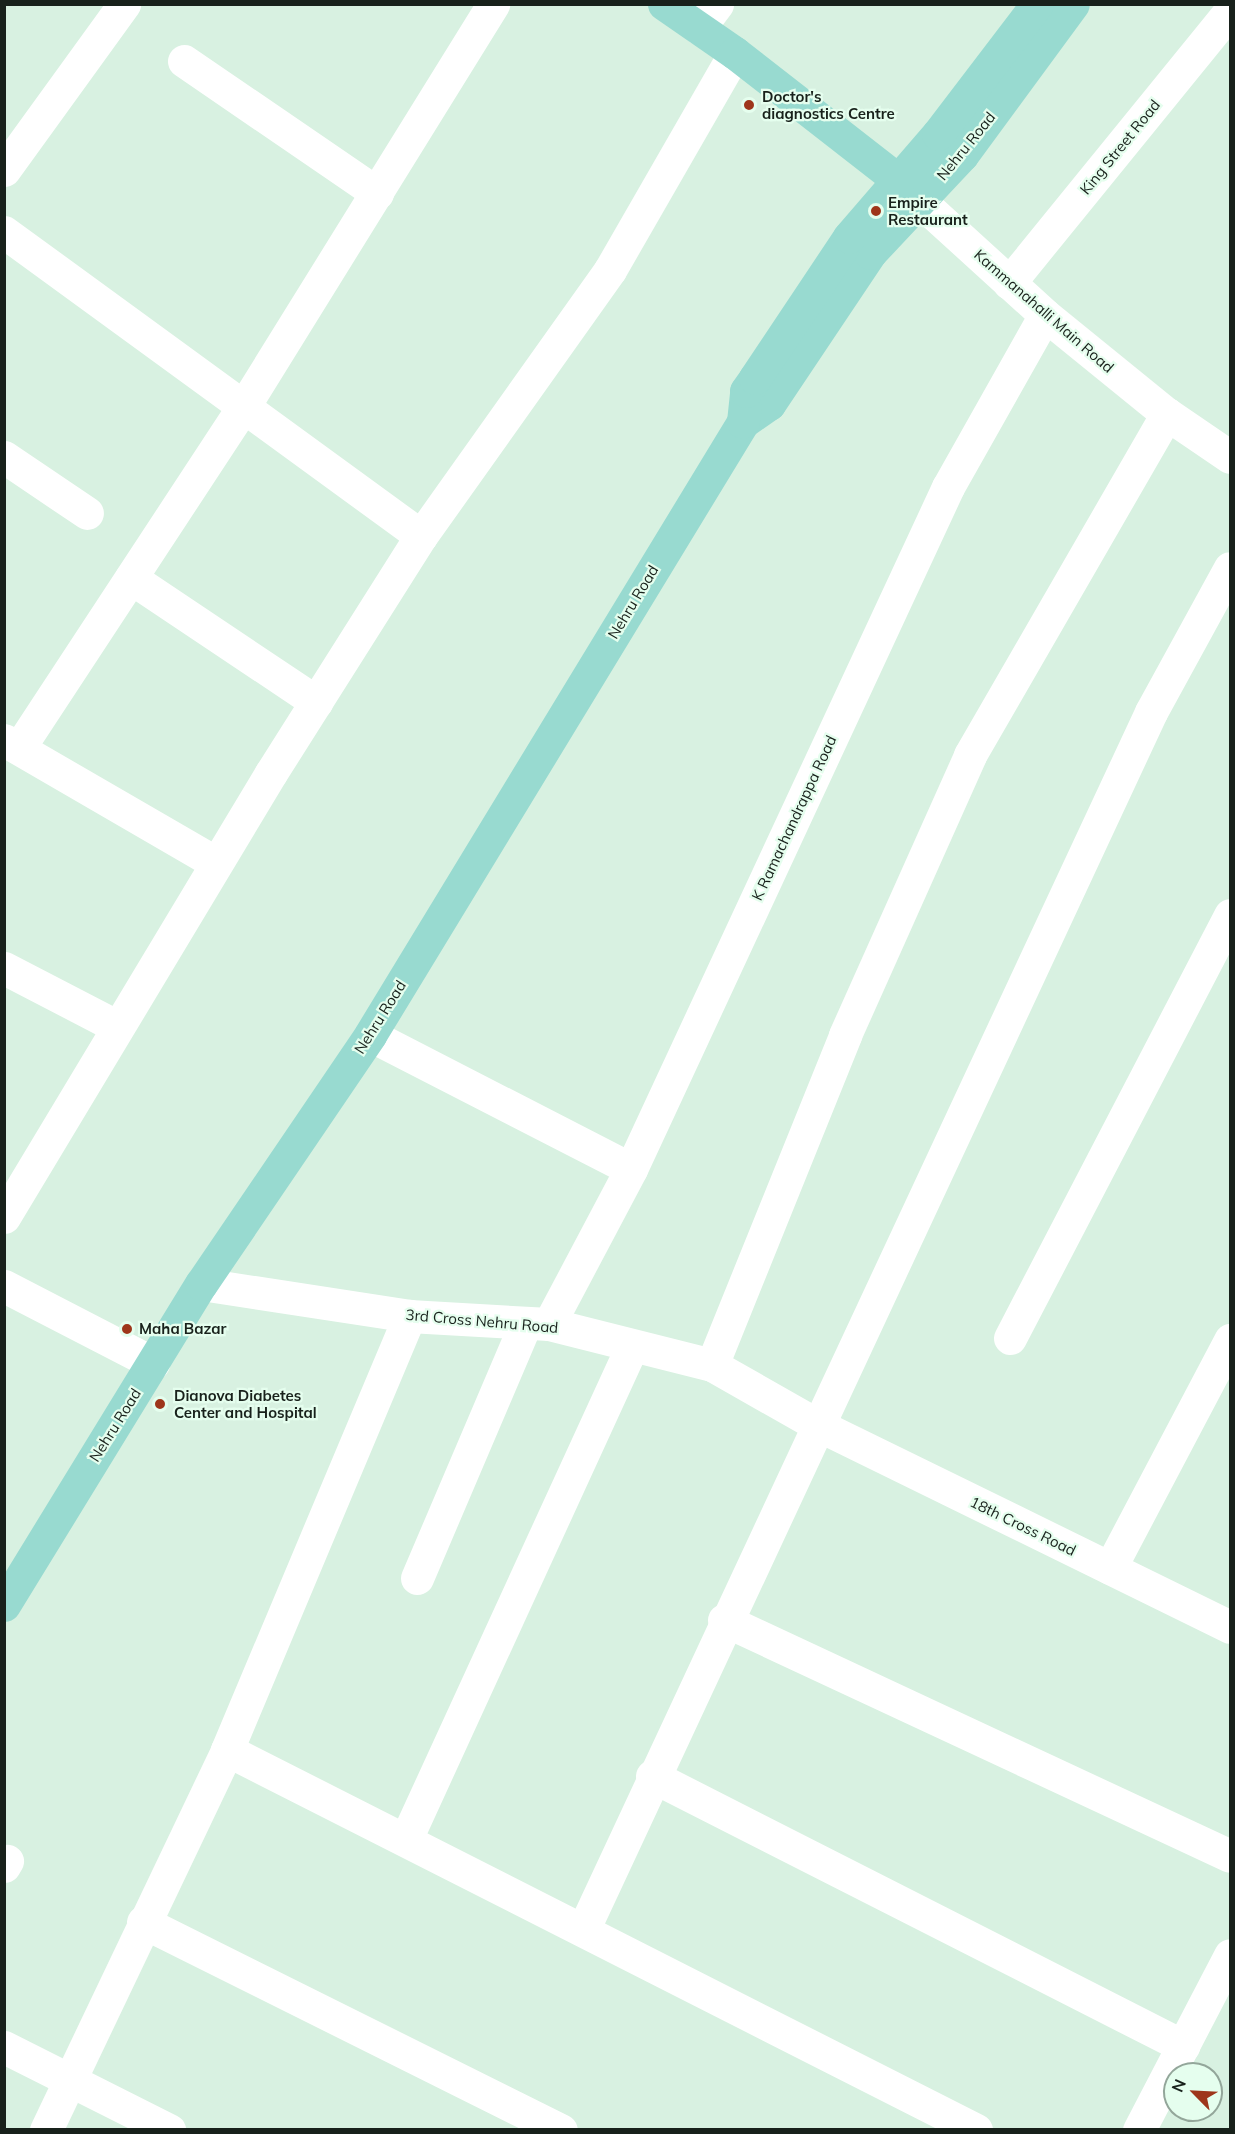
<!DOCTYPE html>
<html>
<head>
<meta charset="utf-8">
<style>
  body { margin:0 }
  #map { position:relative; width:1235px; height:2134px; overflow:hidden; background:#d8f1e1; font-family:Mulish,sans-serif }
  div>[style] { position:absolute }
  .minor>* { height:33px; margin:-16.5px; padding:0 16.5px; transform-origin:16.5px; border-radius:16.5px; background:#fff }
  .major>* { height:33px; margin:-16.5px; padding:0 16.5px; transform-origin:16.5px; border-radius:16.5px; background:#98dad0 }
  .dots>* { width:16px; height:16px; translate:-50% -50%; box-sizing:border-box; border:3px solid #e5feee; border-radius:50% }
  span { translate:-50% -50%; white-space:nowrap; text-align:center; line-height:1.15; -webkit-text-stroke:4.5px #e5feee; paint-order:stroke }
  .poi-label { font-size:15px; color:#18211b; font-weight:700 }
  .left { translate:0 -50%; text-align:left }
  .street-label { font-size:15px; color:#18211b }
  .frame { position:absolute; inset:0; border:6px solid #18211b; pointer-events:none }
  .north { position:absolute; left:1163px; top:2062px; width:60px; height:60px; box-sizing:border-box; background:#e5feee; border:2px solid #93a69a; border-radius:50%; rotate:294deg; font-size:16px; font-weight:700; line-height:24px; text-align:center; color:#18211b }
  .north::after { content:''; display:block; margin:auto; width:21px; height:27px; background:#9e361b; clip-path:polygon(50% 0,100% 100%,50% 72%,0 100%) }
</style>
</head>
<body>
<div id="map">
  <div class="minor">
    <div style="left:699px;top:28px;width:30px;rotate:-53deg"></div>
    <div style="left:184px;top:61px;width:234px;rotate:34.4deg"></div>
    <div style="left:4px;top:170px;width:205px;rotate:-54.1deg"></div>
    <div style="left:899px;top:182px;width:197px;rotate:42.3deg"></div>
    <div style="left:1045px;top:315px;width:157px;rotate:39.1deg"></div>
    <div style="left:1167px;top:414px;width:76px;rotate:34.3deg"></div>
    <div style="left:4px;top:232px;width:516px;rotate:36.09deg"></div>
    <div style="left:1009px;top:283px;width:350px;rotate:-50.9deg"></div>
    <div style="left:4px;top:457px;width:100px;rotate:34deg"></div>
    <div style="left:131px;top:578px;width:223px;rotate:33.8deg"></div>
    <div style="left:4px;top:740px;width:245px;rotate:30.1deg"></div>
    <div style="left:19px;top:748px;width:409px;rotate:-56.7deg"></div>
    <div style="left:244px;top:406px;width:473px;rotate:-58.2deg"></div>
    <div style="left:4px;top:968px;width:126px;rotate:27.4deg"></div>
    <div style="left:370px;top:1035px;width:293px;rotate:27.2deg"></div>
    <div style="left:4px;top:1217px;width:518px;rotate:-58.98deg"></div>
    <div style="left:271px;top:773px;width:280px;rotate:-57.7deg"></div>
    <div style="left:421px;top:536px;width:326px;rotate:-54.6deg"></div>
    <div style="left:610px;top:270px;width:250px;rotate:-60.1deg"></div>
    <div style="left:201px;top:1284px;width:210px;rotate:8.7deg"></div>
    <div style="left:409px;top:1316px;width:140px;rotate:3.3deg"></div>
    <div style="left:549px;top:1324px;width:168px;rotate:14.1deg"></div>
    <div style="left:712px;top:1365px;width:120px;rotate:29.6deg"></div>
    <div style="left:816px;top:1424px;width:461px;rotate:26.1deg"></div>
    <div style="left:4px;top:1286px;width:168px;rotate:27.3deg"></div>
    <div style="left:549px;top:1324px;width:175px;rotate:-62.1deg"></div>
    <div style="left:631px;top:1169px;width:752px;rotate:-65.07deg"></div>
    <div style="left:948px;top:487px;width:197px;rotate:-60.6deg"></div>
    <div style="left:1010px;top:1338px;width:477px;rotate:-62.5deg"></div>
    <div style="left:712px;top:1365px;width:356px;rotate:-68deg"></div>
    <div style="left:845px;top:1035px;width:307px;rotate:-65.9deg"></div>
    <div style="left:970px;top:755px;width:394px;rotate:-60deg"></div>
    <div style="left:1110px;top:1568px;width:258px;rotate:-62.2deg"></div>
    <div style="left:417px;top:1578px;width:277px;rotate:-66.9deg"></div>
    <div style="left:724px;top:1620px;width:558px;rotate:25deg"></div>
    <div style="left:227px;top:1750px;width:840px;rotate:26.9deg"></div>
    <div style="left:652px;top:1776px;width:596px;rotate:26.95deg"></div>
    <div style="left:406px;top:1839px;width:542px;rotate:-65.37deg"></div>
    <div style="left:4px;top:1866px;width:6px;rotate:-59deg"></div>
    <div style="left:143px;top:1922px;width:467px;rotate:26.5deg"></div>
    <div style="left:584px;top:1928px;width:1342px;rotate:-65deg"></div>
    <div style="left:1151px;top:712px;width:164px;rotate:-61.3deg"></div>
    <div style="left:4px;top:2047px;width:185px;rotate:26.7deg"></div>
    <div style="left:46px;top:2130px;width:421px;rotate:-64.5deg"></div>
    <div style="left:227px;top:1750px;width:471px;rotate:-67.2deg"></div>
    <div style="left:1139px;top:2130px;width:197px;rotate:-62.5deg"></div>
  </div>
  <div class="major">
    <div style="left:664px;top:4px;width:86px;rotate:34.6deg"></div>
    <div style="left:735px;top:53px;width:207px;rotate:37.9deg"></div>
    <div style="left:743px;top:422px;width:32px;rotate:-35deg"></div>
    <div style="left:769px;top:404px;width:182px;rotate:-56.2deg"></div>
    <div style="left:870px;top:253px;width:134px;rotate:-46.8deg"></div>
    <div style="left:962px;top:155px;width:187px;rotate:-53.7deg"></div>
    <div style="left:4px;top:1605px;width:377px;rotate:-58.5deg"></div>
    <div style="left:201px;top:1284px;width:301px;rotate:-55.8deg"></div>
    <div style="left:370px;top:1035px;width:718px;rotate:-58.68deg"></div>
    <div style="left:743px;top:422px;width:31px;rotate:-84deg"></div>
    <div style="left:746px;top:391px;width:16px;rotate:-55deg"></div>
    <div style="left:755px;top:378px;width:169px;rotate:-56.3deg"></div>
    <div style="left:849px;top:237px;width:136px;rotate:-49.2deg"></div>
    <div style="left:938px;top:134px;width:163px;rotate:-52.7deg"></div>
  </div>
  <div class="dots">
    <div style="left:749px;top:105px;background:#9e361b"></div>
    <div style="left:876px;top:211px;background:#9e361b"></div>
    <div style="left:127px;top:1329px;background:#9e361b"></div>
    <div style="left:160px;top:1404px;background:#9e361b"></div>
  </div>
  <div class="poi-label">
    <span class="left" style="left:762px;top:105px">Doctor's<br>diagnostics Centre</span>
    <span class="left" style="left:888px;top:211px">Empire<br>Restaurant</span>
    <span class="left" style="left:139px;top:1329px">Maha Bazar</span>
    <span class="left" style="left:174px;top:1404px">Dianova Diabetes<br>Center and Hospital</span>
  </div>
  <div class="street-label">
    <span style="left:966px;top:146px;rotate:-51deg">Nehru Road</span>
    <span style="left:1120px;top:147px;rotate:-51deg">King Street Road</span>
    <span style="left:1044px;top:311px;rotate:41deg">Kammanahalli Main Road</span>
    <span style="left:633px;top:602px;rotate:-59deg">Nehru Road</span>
    <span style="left:794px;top:818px;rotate:-65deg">K Ramachandrappa Road</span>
    <span style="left:380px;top:1017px;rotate:-58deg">Nehru Road</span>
    <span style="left:482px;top:1321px;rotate:5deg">3rd Cross Nehru Road</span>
    <span style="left:115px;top:1425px;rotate:-58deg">Nehru Road</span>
    <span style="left:1023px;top:1526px;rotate:26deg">18th Cross Road</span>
  </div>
  <div class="frame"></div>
  <div class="north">N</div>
</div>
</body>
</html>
